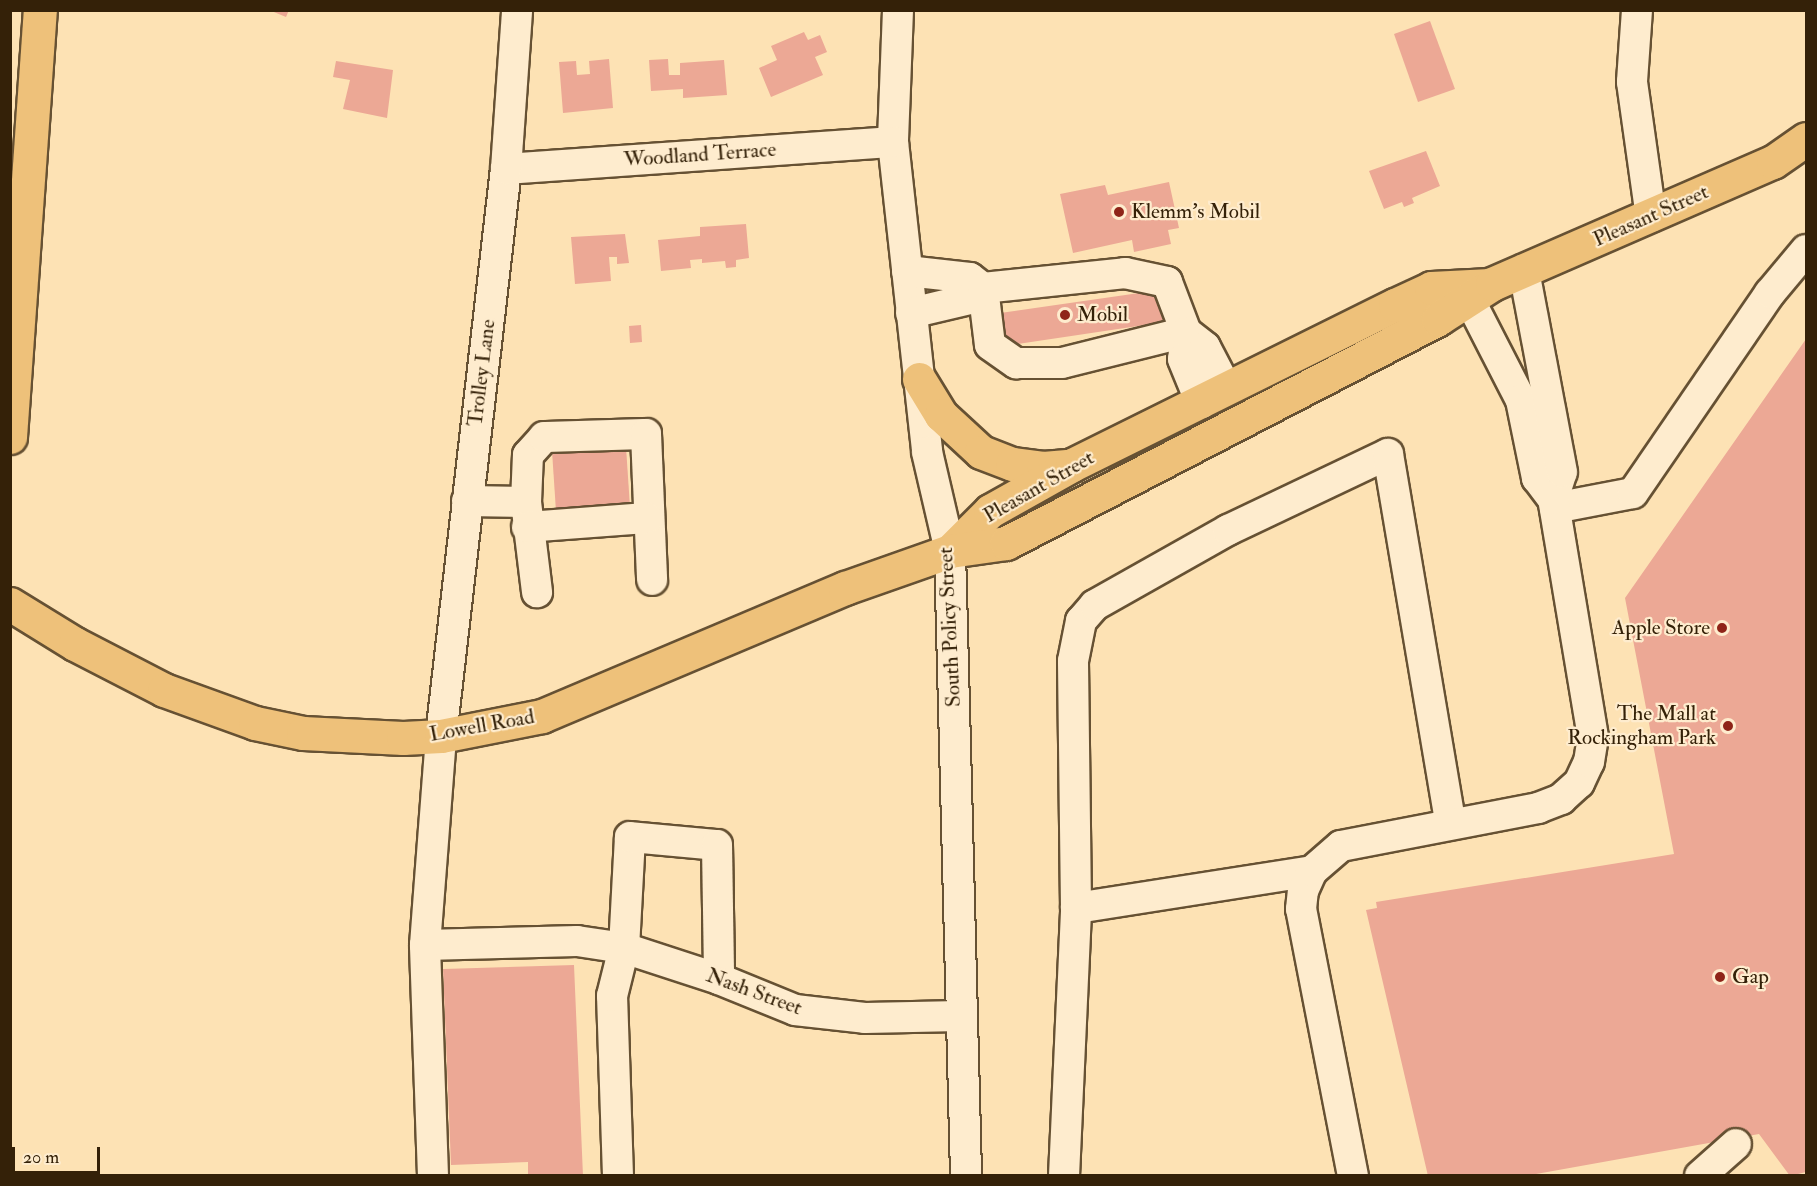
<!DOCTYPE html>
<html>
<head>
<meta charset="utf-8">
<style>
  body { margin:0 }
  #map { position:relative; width:1817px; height:1186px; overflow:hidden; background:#fde2b4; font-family:"IM FELL Double Pica",serif }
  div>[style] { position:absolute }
  .building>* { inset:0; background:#eca895 }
  .roads { filter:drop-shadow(2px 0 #665133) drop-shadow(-2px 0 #665133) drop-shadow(0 2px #665133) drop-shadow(0 -2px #665133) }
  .minor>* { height:30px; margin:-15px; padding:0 15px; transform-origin:15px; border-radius:15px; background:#feecce }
  .major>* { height:33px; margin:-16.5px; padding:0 16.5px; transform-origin:16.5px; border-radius:16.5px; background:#eec17a }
  .highway>* { height:33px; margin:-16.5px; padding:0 16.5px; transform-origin:16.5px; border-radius:16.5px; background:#eec17a }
  .dots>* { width:16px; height:16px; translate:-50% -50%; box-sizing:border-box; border:3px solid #feecce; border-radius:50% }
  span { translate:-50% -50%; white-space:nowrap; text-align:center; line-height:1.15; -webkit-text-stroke:4.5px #feecce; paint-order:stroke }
  .street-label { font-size:21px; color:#342108 }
  .poi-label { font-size:21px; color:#342108 }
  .left { translate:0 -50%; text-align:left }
  .right { translate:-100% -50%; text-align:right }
  .frame { position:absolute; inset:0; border:12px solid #342108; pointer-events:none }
  .scale { position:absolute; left:12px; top:1147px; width:88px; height:27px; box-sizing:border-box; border:3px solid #342108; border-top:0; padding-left:8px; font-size:18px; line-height:21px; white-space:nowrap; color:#342108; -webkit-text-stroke:4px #feecce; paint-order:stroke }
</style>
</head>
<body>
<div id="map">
  <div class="building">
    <div style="clip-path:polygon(269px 10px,289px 10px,286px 17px)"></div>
    <div style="clip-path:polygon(1430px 21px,1455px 89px,1418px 102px,1394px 34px)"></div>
    <div style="clip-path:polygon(804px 32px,808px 40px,820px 35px,827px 52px,815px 57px,823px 75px,771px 97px,759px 68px,777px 60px,771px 46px)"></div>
    <div style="clip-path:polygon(609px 59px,613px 108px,563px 113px,559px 62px,576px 61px,577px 75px,590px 74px,589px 61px)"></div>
    <div style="clip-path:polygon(668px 59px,669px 75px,680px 75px,680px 63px,724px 60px,727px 95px,683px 98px,683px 89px,651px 91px,649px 60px)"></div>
    <div style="clip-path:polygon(336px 61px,393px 70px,387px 118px,343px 109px,350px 80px,333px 77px)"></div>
    <div style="clip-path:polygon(1426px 151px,1440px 186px,1412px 198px,1414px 203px,1404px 207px,1402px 202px,1384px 209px,1369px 171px)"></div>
    <div style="clip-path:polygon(1169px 182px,1179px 228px,1168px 230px,1171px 244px,1134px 252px,1132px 240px,1073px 253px,1060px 194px,1105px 185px,1108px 195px)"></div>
    <div style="clip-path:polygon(746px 224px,749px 258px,736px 260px,736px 267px,726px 268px,725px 261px,702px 263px,702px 259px,690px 260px,691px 268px,661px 271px,658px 240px,700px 236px,700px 227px)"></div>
    <div style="clip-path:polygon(625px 234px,629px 263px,617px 264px,617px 257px,609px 257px,611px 281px,575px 284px,571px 237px)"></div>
    <div style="clip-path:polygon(1160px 290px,1165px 322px,998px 347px,993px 314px)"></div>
    <div style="clip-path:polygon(641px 325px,642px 342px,630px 343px,629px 326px)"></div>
    <div style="clip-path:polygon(1806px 339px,1806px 1172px,1790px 1176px,1759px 1134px,1525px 1176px,1428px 1176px,1366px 910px,1377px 908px,1376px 902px,1674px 854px,1625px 598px)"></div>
    <div style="clip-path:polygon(626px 447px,630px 507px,556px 511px,552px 451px)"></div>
    <div style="clip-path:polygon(574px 965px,583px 1176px,528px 1176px,528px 1162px,451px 1165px,443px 969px)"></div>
  </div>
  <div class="roads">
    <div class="minor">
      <div style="left:898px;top:10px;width:132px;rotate:92.2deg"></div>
      <div style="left:893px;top:142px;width:312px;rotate:83.7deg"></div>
      <div style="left:927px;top:452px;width:102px;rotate:76.9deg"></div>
      <div style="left:950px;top:551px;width:625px;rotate:88.53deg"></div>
      <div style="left:1637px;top:10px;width:72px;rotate:94deg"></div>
      <div style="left:1632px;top:82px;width:136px;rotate:82deg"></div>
      <div style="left:506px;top:169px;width:388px;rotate:-4deg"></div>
      <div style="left:907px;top:271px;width:63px;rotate:6.3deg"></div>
      <div style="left:970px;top:278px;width:16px;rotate:38deg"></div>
      <div style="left:983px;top:288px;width:57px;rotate:83deg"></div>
      <div style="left:990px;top:345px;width:32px;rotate:35deg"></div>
      <div style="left:1016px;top:363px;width:46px"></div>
      <div style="left:1062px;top:363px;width:128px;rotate:-14deg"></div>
      <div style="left:1469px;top:299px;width:114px;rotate:62.8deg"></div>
      <div style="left:1521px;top:400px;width:80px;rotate:78.4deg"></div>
      <div style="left:1537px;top:478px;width:26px;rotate:53deg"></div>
      <div style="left:911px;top:313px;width:61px;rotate:-13.3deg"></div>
      <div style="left:970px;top:299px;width:17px;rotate:-40deg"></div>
      <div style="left:983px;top:288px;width:143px;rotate:-6deg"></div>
      <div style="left:1125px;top:273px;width:43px;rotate:12.1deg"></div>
      <div style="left:1167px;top:282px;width:53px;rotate:69.2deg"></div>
      <div style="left:1186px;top:332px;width:27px;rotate:96deg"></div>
      <div style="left:1183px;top:359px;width:48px;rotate:67.8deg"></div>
      <div style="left:1186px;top:332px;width:24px;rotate:38deg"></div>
      <div style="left:1205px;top:347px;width:47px;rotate:62.4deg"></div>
      <div style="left:467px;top:501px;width:59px;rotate:1deg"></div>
      <div style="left:526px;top:502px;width:91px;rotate:83deg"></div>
      <div style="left:526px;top:502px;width:47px;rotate:-87.6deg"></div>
      <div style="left:528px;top:455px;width:24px;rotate:-48deg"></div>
      <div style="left:544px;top:437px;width:102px;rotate:-1.7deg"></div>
      <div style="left:646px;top:434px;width:146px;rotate:87.6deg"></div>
      <div style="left:1555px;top:508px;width:79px;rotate:-10.9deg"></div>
      <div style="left:1633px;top:493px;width:242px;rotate:-55.6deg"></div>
      <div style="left:1770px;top:293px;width:56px;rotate:-50.1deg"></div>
      <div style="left:527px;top:527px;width:121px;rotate:-4.3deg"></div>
      <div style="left:1076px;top:908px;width:239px;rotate:-8.9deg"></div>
      <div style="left:425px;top:945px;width:152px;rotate:-1.5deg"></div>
      <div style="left:577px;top:941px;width:48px;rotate:8.5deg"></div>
      <div style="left:624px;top:948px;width:100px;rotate:18.1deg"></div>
      <div style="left:719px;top:979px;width:82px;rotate:22.2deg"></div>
      <div style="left:795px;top:1010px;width:70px;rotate:6.5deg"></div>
      <div style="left:865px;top:1018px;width:95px;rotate:-1.2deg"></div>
      <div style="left:433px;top:1176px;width:231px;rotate:-92deg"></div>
      <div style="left:425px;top:945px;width:210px;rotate:-85.6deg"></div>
      <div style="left:441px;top:736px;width:571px;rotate:-83.46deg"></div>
      <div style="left:506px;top:169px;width:159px;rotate:-86deg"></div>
      <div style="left:618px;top:1176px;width:180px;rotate:-91.9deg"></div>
      <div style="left:612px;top:996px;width:49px;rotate:-76deg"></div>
      <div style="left:624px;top:948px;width:111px;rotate:-86.9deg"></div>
      <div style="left:630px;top:837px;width:87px;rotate:5.3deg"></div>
      <div style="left:717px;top:845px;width:134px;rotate:89.1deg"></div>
      <div style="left:1064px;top:1176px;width:268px;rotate:-87.4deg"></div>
      <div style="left:1076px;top:908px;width:247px;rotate:-90.7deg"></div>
      <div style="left:1073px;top:661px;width:41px;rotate:-78.7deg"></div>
      <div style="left:1081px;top:621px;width:21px;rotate:-49deg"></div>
      <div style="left:1095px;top:605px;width:153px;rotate:-29.4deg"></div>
      <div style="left:1228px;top:530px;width:177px;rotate:-25.4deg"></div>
      <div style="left:1388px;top:454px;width:373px;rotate:80.4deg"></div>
      <div style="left:1353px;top:1176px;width:272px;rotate:-101deg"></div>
      <div style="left:1301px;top:909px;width:18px;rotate:-84deg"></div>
      <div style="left:1303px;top:891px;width:22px;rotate:-66deg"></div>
      <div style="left:1312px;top:871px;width:38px;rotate:-41deg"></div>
      <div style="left:1341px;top:846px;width:201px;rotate:-10.9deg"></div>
      <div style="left:1538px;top:808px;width:25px;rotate:-21deg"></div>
      <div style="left:1561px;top:799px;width:24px;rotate:-42deg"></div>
      <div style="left:1579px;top:783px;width:23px;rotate:-65deg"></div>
      <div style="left:1589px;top:762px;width:25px;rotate:-81deg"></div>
      <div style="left:1593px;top:737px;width:241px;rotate:-99.5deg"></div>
      <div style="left:1553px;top:499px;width:28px;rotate:-72deg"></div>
      <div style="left:1562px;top:472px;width:206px;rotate:-100.7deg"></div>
      <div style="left:1700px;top:1176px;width:48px;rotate:-41.6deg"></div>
    </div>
    <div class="major">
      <div style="left:919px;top:379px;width:42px;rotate:58.6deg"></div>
      <div style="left:941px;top:415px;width:54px;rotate:42.8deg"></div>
      <div style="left:981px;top:452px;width:33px;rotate:21deg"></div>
      <div style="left:1012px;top:464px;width:31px;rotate:7deg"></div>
      <div style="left:1043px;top:468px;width:24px;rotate:-5deg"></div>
      <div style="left:950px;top:551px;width:57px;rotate:-45deg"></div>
      <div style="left:990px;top:511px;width:94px;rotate:-29.3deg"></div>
      <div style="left:1072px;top:465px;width:360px;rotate:-26.4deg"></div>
      <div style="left:1395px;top:305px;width:40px;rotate:-25deg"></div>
      <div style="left:1431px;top:288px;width:59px;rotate:-2.9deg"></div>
      <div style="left:10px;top:604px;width:76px;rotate:31.6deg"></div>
      <div style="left:75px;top:644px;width:100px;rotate:27.3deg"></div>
      <div style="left:164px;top:690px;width:97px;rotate:19.9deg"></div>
      <div style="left:255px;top:723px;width:49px;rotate:11.8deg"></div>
      <div style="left:303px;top:733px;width:100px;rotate:2.9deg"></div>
      <div style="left:403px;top:738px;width:38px;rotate:-3deg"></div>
      <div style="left:441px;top:736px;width:103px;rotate:-11.2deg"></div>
      <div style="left:542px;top:716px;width:329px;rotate:-22.9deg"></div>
      <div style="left:845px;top:588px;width:111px;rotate:-19.4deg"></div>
      <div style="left:950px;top:551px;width:57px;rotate:-8.1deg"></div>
      <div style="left:1006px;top:543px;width:487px;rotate:-27.4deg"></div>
      <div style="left:1438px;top:319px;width:64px;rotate:-32.9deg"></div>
      <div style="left:1492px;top:284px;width:306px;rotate:-23.5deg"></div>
      <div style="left:1773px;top:162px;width:40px;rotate:-34.9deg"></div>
    </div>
    <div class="highway">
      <div style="left:10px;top:437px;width:428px;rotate:-86deg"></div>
    </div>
  </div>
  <div class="dots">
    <div style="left:1119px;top:212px;background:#8f2418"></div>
    <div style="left:1065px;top:315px;background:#8f2418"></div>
    <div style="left:1722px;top:628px;background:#8f2418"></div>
    <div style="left:1728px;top:726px;background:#8f2418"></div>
    <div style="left:1720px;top:977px;background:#8f2418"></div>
  </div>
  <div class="street-label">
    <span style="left:700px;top:155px;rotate:-4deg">Woodland Terrace</span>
    <span style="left:1651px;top:216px;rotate:-24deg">Pleasant Street</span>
    <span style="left:482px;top:373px;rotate:-83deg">Trolley Lane</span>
    <span style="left:1039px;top:487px;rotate:-30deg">Pleasant Street</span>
    <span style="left:950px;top:627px;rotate:-93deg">South Policy Street</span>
    <span style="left:482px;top:726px;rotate:-10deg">Lowell Road</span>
    <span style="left:754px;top:992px;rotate:20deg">Nash Street</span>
  </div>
  <div class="poi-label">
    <span class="left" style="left:1131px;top:212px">Klemm's Mobil</span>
    <span class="left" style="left:1077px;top:315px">Mobil</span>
    <span class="right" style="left:1710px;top:628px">Apple Store</span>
    <span class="right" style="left:1716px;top:726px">The Mall at<br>Rockingham Park</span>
    <span class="left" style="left:1732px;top:977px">Gap</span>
  </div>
  <div class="frame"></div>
  <div class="scale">20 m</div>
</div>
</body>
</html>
